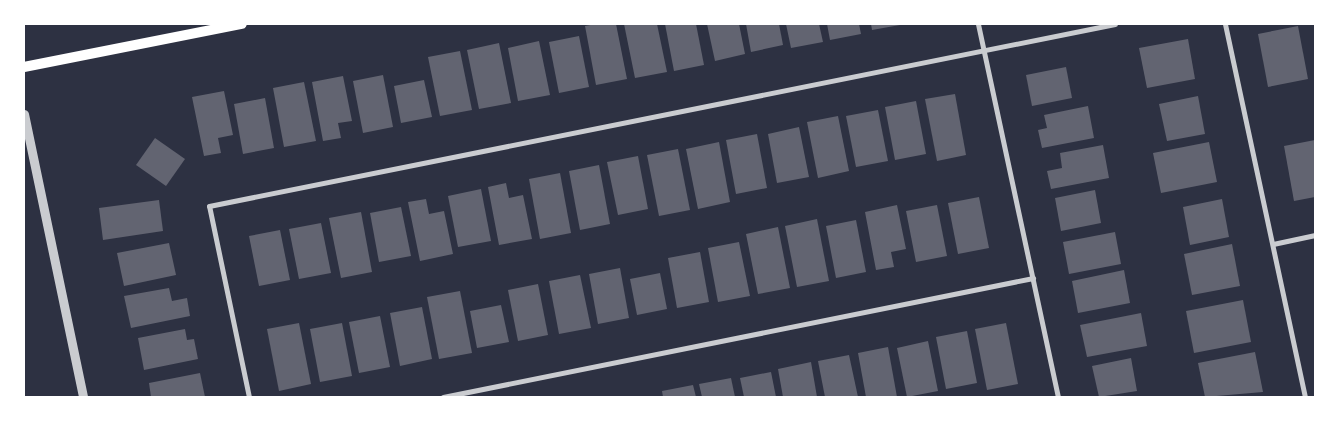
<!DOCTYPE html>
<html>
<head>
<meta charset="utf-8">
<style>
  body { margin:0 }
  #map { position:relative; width:1339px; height:421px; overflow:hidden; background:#2d3142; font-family:Quicksand,sans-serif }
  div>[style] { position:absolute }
  .building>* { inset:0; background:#626471 }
  .minor>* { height:5px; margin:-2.5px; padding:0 2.5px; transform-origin:2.5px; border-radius:2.5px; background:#caccd0 }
  .tertiary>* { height:9px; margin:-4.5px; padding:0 4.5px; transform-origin:4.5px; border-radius:4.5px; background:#caccd0 }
  .secondary>* { height:10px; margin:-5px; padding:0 5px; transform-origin:5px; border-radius:5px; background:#fff }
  span { translate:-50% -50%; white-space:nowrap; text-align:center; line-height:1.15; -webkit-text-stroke:5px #fff; paint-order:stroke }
  .frame { position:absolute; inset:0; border:25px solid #fff; pointer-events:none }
</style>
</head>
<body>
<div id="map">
  <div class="building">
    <div style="clip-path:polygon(596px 24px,616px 24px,627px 79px,596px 85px,585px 26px)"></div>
    <div style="clip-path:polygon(624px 24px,657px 24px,667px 72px,635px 78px)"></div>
    <div style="clip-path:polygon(665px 24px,696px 24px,704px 65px,674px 71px)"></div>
    <div style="clip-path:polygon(707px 24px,739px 24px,745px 54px,715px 61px)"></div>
    <div style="clip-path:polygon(746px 24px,779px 24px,783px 45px,751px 52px)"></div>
    <div style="clip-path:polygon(786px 24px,819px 24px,823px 42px,791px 48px)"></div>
    <div style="clip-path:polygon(827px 24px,859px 24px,861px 34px,830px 40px)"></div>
    <div style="clip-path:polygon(871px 24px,900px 24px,900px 25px,872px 30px)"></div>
    <div style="clip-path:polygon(1298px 26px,1308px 79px,1268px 87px,1258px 34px)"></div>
    <div style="clip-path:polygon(579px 36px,589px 87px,559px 93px,549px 42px)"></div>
    <div style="clip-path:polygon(1188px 39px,1195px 79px,1147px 88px,1139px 48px)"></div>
    <div style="clip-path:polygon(539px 41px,550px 95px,518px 101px,508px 48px)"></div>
    <div style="clip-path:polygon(499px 43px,511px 103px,479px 109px,467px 50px)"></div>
    <div style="clip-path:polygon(460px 51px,472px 110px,440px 116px,428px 57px)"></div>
    <div style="clip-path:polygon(1066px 67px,1072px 98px,1032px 106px,1026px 75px)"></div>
    <div style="clip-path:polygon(383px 75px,393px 127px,363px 133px,353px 81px)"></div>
    <div style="clip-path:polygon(343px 76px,352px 121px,338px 123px,341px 138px,323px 141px,312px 82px)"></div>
    <div style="clip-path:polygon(424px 80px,432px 117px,401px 123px,394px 86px)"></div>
    <div style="clip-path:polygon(304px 82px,316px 141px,284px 147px,273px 88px)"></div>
    <div style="clip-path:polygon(224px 91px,233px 135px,218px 138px,221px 153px,204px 156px,192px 97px)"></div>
    <div style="clip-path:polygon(955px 94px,966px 155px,937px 161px,925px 99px)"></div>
    <div style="clip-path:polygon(1198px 96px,1205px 134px,1167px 141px,1159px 104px)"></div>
    <div style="clip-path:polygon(265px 98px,274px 148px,243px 154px,234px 104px)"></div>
    <div style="clip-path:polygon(916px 101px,926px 154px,895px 160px,885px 107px)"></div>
    <div style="clip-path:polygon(1088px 106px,1094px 138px,1042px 148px,1038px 130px,1047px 128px,1044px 115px)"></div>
    <div style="clip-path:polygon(878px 110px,888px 161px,856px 167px,846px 116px)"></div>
    <div style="clip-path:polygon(838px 116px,849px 171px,818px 178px,807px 122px)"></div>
    <div style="clip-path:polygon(799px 127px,809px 177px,777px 183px,768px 134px)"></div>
    <div style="clip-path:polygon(757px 134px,767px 188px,736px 194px,726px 140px)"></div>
    <div style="clip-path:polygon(155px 138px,185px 159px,166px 186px,136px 165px)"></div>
    <div style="clip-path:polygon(1315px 140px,1315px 197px,1294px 201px,1284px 146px)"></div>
    <div style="clip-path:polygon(719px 142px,730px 202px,698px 209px,686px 149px)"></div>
    <div style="clip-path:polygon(1209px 142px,1217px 182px,1161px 193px,1153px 153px)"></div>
    <div style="clip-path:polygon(1103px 145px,1109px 178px,1051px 189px,1047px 171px,1062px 168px,1060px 153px)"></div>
    <div style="clip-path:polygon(678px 149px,690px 210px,659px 216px,647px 155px)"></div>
    <div style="clip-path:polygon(638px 156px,648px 209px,618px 215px,607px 162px)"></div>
    <div style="clip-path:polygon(599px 165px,610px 224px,580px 230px,569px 171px)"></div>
    <div style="clip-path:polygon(560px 173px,571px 233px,540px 239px,529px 179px)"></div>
    <div style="clip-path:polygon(506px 183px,509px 198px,523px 195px,532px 239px,499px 245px,488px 187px)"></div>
    <div style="clip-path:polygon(481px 189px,491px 241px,458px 247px,448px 196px)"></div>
    <div style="clip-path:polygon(1095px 190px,1101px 223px,1061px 231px,1055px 198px)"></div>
    <div style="clip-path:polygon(979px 197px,989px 248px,958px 254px,948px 203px)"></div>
    <div style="clip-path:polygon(426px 199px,429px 214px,444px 211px,453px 254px,420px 261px,408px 202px)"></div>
    <div style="clip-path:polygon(1222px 199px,1229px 237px,1190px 245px,1183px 207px)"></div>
    <div style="clip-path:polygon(159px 200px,163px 231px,103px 240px,99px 208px)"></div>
    <div style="clip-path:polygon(897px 205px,906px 249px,891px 252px,894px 267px,876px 270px,865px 212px)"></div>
    <div style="clip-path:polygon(937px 205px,947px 256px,916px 262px,906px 211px)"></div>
    <div style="clip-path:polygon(401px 207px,411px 256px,379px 262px,370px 213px)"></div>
    <div style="clip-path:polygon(361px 212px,372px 272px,341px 278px,329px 218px)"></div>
    <div style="clip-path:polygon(817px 219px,829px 281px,797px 287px,785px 226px)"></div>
    <div style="clip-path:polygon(856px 220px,866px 272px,836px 278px,826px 226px)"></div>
    <div style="clip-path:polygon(321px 223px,331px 273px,299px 279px,289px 229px)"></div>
    <div style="clip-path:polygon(778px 227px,790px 288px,758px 294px,746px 234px)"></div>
    <div style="clip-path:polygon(280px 230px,290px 280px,259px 286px,249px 236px)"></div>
    <div style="clip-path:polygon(1115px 232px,1121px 264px,1069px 274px,1063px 242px)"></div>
    <div style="clip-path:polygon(739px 242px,750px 296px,718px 302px,708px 248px)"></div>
    <div style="clip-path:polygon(169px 243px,176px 275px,124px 286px,117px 253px)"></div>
    <div style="clip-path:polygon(1232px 244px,1240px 286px,1192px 295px,1184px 254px)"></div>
    <div style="clip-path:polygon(700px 252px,709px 302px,677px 308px,668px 258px)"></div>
    <div style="clip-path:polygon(620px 268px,629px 318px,598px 324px,589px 274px)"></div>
    <div style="clip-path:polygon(1124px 270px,1130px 303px,1078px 313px,1072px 281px)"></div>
    <div style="clip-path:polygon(660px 273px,667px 309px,637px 315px,630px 279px)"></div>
    <div style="clip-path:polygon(580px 275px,591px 328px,559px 334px,549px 281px)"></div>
    <div style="clip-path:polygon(538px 284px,548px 335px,518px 341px,508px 290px)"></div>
    <div style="clip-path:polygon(169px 288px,172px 301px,187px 298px,190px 316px,131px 328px,124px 296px)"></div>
    <div style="clip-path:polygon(460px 291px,472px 353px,439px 359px,427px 297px)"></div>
    <div style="clip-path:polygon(1243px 300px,1251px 342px,1194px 353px,1186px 311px)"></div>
    <div style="clip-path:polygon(501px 305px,509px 342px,477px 348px,470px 311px)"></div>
    <div style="clip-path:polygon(422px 307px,432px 359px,400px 366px,390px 313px)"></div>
    <div style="clip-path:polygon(1141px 313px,1147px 346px,1087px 357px,1080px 325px)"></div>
    <div style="clip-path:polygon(380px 316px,390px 367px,359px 373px,349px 322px)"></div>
    <div style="clip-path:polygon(299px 323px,311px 384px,279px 391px,267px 329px)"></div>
    <div style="clip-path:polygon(342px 323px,352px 376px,320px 382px,310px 329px)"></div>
    <div style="clip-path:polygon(1006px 323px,1018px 384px,987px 390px,975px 329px)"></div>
    <div style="clip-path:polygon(185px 329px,187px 340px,194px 339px,198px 359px,144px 370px,138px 338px)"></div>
    <div style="clip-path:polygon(967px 331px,977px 383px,946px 389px,936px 337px)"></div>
    <div style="clip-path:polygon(928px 341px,938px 391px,907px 397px,897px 348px)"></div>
    <div style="clip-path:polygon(888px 347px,897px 397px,866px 397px,858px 353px)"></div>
    <div style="clip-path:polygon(1255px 352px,1263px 392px,1205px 397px,1198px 363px)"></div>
    <div style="clip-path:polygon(849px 355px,858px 397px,825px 397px,818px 361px)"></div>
    <div style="clip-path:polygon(1131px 358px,1137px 391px,1099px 397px,1092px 366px)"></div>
    <div style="clip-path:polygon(811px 362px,817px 397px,783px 397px,778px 369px)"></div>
    <div style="clip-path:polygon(771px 372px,776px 397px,744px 397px,740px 378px)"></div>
    <div style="clip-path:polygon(200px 373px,205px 397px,151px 397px,149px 383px)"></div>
    <div style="clip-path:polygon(731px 378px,735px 397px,702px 397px,699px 384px)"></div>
    <div style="clip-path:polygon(693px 385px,696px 397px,663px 397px,662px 391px)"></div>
  </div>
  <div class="minor">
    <div style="left:978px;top:24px;width:381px;rotate:77.9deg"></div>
    <div style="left:1225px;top:24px;width:381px;rotate:77.9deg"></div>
    <div style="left:1273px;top:244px;width:43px;rotate:-12.1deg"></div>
    <div style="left:249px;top:397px;width:195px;rotate:-101.8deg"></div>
    <div style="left:209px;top:206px;width:924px;rotate:-11.36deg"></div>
    <div style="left:443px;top:397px;width:602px;rotate:-11.4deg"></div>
  </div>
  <div class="tertiary">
    <div style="left:24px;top:114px;width:289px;rotate:78.2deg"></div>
  </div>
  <div class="secondary">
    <div style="left:24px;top:67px;width:222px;rotate:-11.2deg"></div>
  </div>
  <div class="frame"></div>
</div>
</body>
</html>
